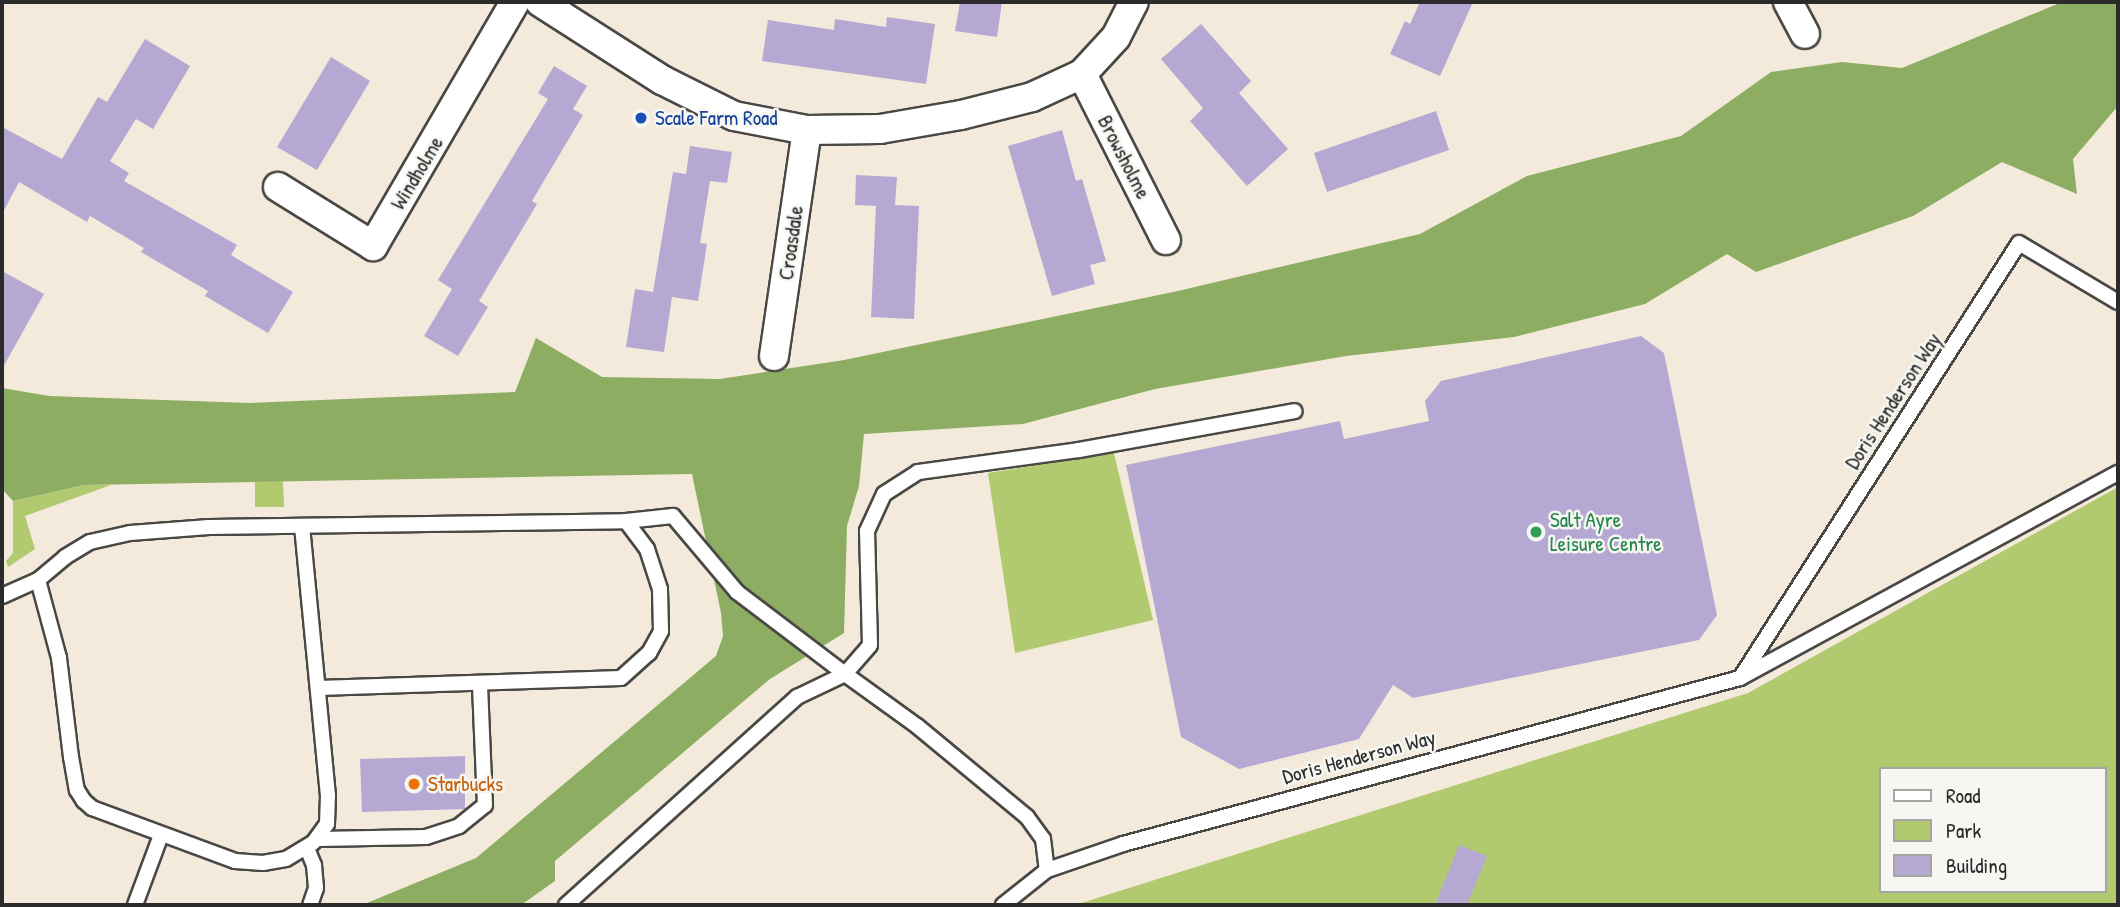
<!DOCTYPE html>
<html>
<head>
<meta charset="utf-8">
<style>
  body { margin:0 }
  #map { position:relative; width:2120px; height:907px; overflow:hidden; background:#f4eadb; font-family:"Patrick Hand",sans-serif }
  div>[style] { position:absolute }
  .green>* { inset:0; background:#b2ca6f }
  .forest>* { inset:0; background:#8dae62 }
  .building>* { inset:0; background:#b5a8d3 }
  .roads { filter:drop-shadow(2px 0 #494845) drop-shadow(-2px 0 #494845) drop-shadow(0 2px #494845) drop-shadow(0 -2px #494845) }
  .lane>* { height:14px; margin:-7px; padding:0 7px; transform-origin:7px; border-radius:7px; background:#fff }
  .street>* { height:28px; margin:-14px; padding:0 14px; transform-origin:14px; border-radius:14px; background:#fff }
  .dots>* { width:19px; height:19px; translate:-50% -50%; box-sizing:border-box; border:4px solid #f6f6f2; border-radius:50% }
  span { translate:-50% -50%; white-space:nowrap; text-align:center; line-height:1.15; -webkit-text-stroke:5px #f6f6f2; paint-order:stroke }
  .transit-label { font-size:21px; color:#164399 }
  .left { translate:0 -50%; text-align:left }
  .street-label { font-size:21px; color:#2b2b2b }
  .leisure-label { font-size:21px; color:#27864d }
  .food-label { font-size:21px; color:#c56008 }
  .frame { position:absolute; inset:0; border:4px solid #2b2b2b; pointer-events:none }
  .legend { position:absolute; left:1879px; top:767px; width:228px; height:126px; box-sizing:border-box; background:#f6f6f2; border:2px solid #a5a5a2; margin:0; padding:9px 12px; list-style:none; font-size:21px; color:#2b2b2b }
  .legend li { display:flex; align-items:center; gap:14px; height:35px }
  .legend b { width:35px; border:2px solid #a5a5a2 }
</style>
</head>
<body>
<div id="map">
  <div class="green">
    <div style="clip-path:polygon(1114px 453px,1153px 620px,1015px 653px,988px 473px)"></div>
    <div style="clip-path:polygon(283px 481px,284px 507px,255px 507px,255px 482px)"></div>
    <div style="clip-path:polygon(84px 485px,111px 485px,25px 516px,35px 549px,8px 567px,6px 561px,13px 553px,13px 501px)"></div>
    <div style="clip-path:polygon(evenodd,2118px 487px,2118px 905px,1075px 905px,1748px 693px,2118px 487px,1880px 769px,2104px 769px,2104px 891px,1880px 891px,1880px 769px)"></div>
  </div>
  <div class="forest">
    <div style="clip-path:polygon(2062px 2px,2118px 2px,2118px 106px,2073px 159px,2077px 194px,2002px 162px,1913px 216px,1756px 272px,1727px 254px,1645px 304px,1514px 337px,1346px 356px,1155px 389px,1023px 424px,864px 434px,859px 486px,847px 526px,844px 633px,770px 679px,555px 861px,555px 881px,521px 905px,362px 905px,476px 858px,716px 656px,723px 636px,721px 613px,692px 474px,84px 485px,13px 501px,2px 489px,2px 388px,49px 396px,250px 403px,515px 392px,536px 338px,602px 377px,720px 379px,844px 360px,1178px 291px,1420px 234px,1527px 176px,1681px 136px,1771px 72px,1842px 62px,1902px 68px)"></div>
  </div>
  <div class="building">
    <div style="clip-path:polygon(960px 2px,1002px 2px,997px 37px,955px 31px)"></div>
    <div style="clip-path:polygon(1420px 2px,1473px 2px,1440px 76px,1390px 54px,1405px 21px,1410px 24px)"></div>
    <div style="clip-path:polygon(887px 17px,935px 24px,926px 84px,762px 61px,768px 20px,834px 30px,835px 19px,886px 27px)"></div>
    <div style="clip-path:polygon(1201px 24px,1251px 81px,1239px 93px,1288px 149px,1247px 186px,1190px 121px,1203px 108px,1161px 59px)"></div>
    <div style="clip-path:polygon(145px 39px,190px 66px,153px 129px,136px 119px,110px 161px,129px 173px,124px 181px,237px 245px,231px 255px,293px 292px,268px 333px,205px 296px,208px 291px,141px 252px,144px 248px,90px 216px,87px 222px,19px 182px,2px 214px,2px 127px,62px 159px,98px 97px,107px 102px)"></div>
    <div style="clip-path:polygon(331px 57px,370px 81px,317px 170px,277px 147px)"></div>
    <div style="clip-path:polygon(554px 66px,587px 86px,573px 109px,583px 115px,532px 201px,537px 204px,479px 301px,488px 307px,458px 356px,424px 336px,452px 289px,438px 280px,548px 99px,538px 93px)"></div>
    <div style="clip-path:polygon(1436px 111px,1449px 150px,1327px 192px,1314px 153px)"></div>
    <div style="clip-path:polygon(1062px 130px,1076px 181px,1082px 179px,1106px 261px,1090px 265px,1095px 284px,1052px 296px,1008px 146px)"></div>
    <div style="clip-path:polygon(690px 146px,732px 152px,727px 183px,710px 181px,700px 243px,707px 244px,698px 301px,672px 297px,664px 352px,626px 347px,635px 289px,653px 292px,673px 172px,686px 174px)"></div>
    <div style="clip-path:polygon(856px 175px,897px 177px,895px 205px,919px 206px,914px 319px,871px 317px,876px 206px,855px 205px)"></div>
    <div style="clip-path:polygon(2px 271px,44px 294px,2px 369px)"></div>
    <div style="clip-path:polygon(1641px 336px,1664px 353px,1717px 615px,1699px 640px,1413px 698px,1393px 685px,1359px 739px,1239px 769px,1181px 737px,1126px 465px,1340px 421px,1344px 439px,1429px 421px,1425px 401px,1441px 381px)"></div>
    <div style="clip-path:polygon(465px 756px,465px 809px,362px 812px,360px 759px)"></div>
    <div style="clip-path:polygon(1459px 845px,1487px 856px,1467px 905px,1435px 905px)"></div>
  </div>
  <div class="roads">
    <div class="lane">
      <div style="left:38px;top:580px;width:81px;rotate:74.9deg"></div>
      <div style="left:59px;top:658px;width:100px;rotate:83.1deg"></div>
      <div style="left:71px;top:757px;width:34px;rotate:80deg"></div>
      <div style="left:77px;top:790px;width:13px;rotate:58deg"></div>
      <div style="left:84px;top:801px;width:11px;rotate:41deg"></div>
      <div style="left:92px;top:808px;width:153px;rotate:20.3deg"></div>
      <div style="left:235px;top:861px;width:28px;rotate:4deg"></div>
      <div style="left:263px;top:863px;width:23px;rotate:-10deg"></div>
      <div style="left:286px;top:859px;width:31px;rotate:-31deg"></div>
      <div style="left:313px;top:843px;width:24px;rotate:-54deg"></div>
      <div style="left:327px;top:824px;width:28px;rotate:-88deg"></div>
      <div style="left:328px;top:796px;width:269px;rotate:-95.5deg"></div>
      <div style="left:2px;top:596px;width:39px;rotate:-24deg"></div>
      <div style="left:38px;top:580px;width:35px;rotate:-40deg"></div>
      <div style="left:65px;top:557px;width:29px;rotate:-31deg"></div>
      <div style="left:90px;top:542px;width:41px;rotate:-12.7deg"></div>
      <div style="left:130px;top:533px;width:79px;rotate:-4.3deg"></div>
      <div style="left:209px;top:527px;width:417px;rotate:-0.8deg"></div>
      <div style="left:626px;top:521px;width:47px;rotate:-6.1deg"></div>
      <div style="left:673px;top:516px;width:99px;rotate:49.9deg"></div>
      <div style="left:737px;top:592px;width:136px;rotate:37.2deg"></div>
      <div style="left:845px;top:674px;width:38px;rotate:-49deg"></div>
      <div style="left:870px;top:645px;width:114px;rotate:-91.5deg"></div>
      <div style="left:867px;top:531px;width:41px;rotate:-65.3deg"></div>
      <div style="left:884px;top:494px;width:40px;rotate:-32.9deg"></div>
      <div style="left:918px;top:472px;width:162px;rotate:-7.8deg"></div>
      <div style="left:1079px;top:450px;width:219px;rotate:-10.2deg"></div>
      <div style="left:1741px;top:677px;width:515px;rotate:-57.36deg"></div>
      <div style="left:2019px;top:243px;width:115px;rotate:30.8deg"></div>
      <div style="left:318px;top:688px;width:303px;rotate:-1.9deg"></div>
      <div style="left:621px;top:678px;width:38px;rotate:-42deg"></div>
      <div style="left:649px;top:653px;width:25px;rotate:-61deg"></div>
      <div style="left:661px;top:631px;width:42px;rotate:-91.4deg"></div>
      <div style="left:660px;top:589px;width:42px;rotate:-108deg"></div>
      <div style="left:647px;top:549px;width:35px;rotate:-127deg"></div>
      <div style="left:318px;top:839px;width:108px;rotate:-1.1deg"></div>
      <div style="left:426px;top:837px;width:35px;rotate:-18deg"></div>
      <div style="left:459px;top:826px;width:33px;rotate:-39deg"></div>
      <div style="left:485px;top:805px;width:121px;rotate:-92.4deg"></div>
      <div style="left:307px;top:848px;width:18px;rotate:68deg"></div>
      <div style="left:314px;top:865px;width:23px;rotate:85deg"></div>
      <div style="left:316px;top:888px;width:18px;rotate:109deg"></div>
      <div style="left:135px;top:905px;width:75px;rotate:-69.6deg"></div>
      <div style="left:566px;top:905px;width:311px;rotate:-42deg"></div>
      <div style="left:797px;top:697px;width:53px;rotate:-25.6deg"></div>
      <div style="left:845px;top:674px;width:89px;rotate:35.8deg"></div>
      <div style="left:917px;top:726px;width:143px;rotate:39.6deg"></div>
      <div style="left:1027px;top:817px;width:27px;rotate:54deg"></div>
      <div style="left:1043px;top:839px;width:31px;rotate:83deg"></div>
      <div style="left:1003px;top:905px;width:56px;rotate:-38.5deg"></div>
      <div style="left:1047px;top:870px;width:80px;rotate:-18.9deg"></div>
      <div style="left:1123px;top:844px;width:639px;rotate:-15.06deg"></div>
      <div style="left:1740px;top:678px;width:430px;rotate:-28.5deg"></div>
    </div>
    <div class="street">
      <div style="left:540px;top:2px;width:145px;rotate:32.6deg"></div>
      <div style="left:662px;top:80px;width:80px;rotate:26.6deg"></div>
      <div style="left:734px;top:116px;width:74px;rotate:10.9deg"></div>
      <div style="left:807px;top:130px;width:73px;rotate:-0.8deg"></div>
      <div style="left:880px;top:129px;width:82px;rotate:-9.8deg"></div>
      <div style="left:961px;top:115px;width:73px;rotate:-14.2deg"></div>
      <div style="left:1032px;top:97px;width:55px;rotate:-24.7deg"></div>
      <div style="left:1082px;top:74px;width:50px;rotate:-47.4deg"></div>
      <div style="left:1116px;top:37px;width:39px;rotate:-63deg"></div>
      <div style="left:1788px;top:2px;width:36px;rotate:62deg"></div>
      <div style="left:1082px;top:74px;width:186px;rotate:63.2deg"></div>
      <div style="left:278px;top:187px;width:112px;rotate:31.8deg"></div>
      <div style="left:373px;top:246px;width:282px;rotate:-59.8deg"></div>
      <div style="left:774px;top:356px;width:228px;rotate:-81.7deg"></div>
    </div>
  </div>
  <div class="dots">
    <div style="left:641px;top:118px;background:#1a4fb4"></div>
    <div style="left:1536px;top:532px;background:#2e9e5b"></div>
    <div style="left:414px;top:784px;background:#e8710a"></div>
  </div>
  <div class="transit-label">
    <span class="left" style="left:655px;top:118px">Scale Farm Road</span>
  </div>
  <div class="street-label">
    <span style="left:1124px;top:157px;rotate:63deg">Browsholme</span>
    <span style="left:417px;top:173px;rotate:-59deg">Windholme</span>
    <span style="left:791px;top:243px;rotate:-82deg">Croasdale</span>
    <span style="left:1893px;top:401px;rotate:-57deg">Doris Henderson Way</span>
    <span style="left:1359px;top:757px;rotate:-15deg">Doris Henderson Way</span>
  </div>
  <div class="leisure-label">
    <span class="left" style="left:1550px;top:532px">Salt Ayre<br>Leisure Centre</span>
  </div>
  <div class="food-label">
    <span class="left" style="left:428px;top:784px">Starbucks</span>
  </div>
  <div class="frame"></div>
  <ul class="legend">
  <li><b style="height:9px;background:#fff"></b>Road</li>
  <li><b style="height:19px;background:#b2ca6f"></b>Park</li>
  <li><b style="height:19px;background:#b5a8d3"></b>Building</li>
  </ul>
</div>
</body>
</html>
